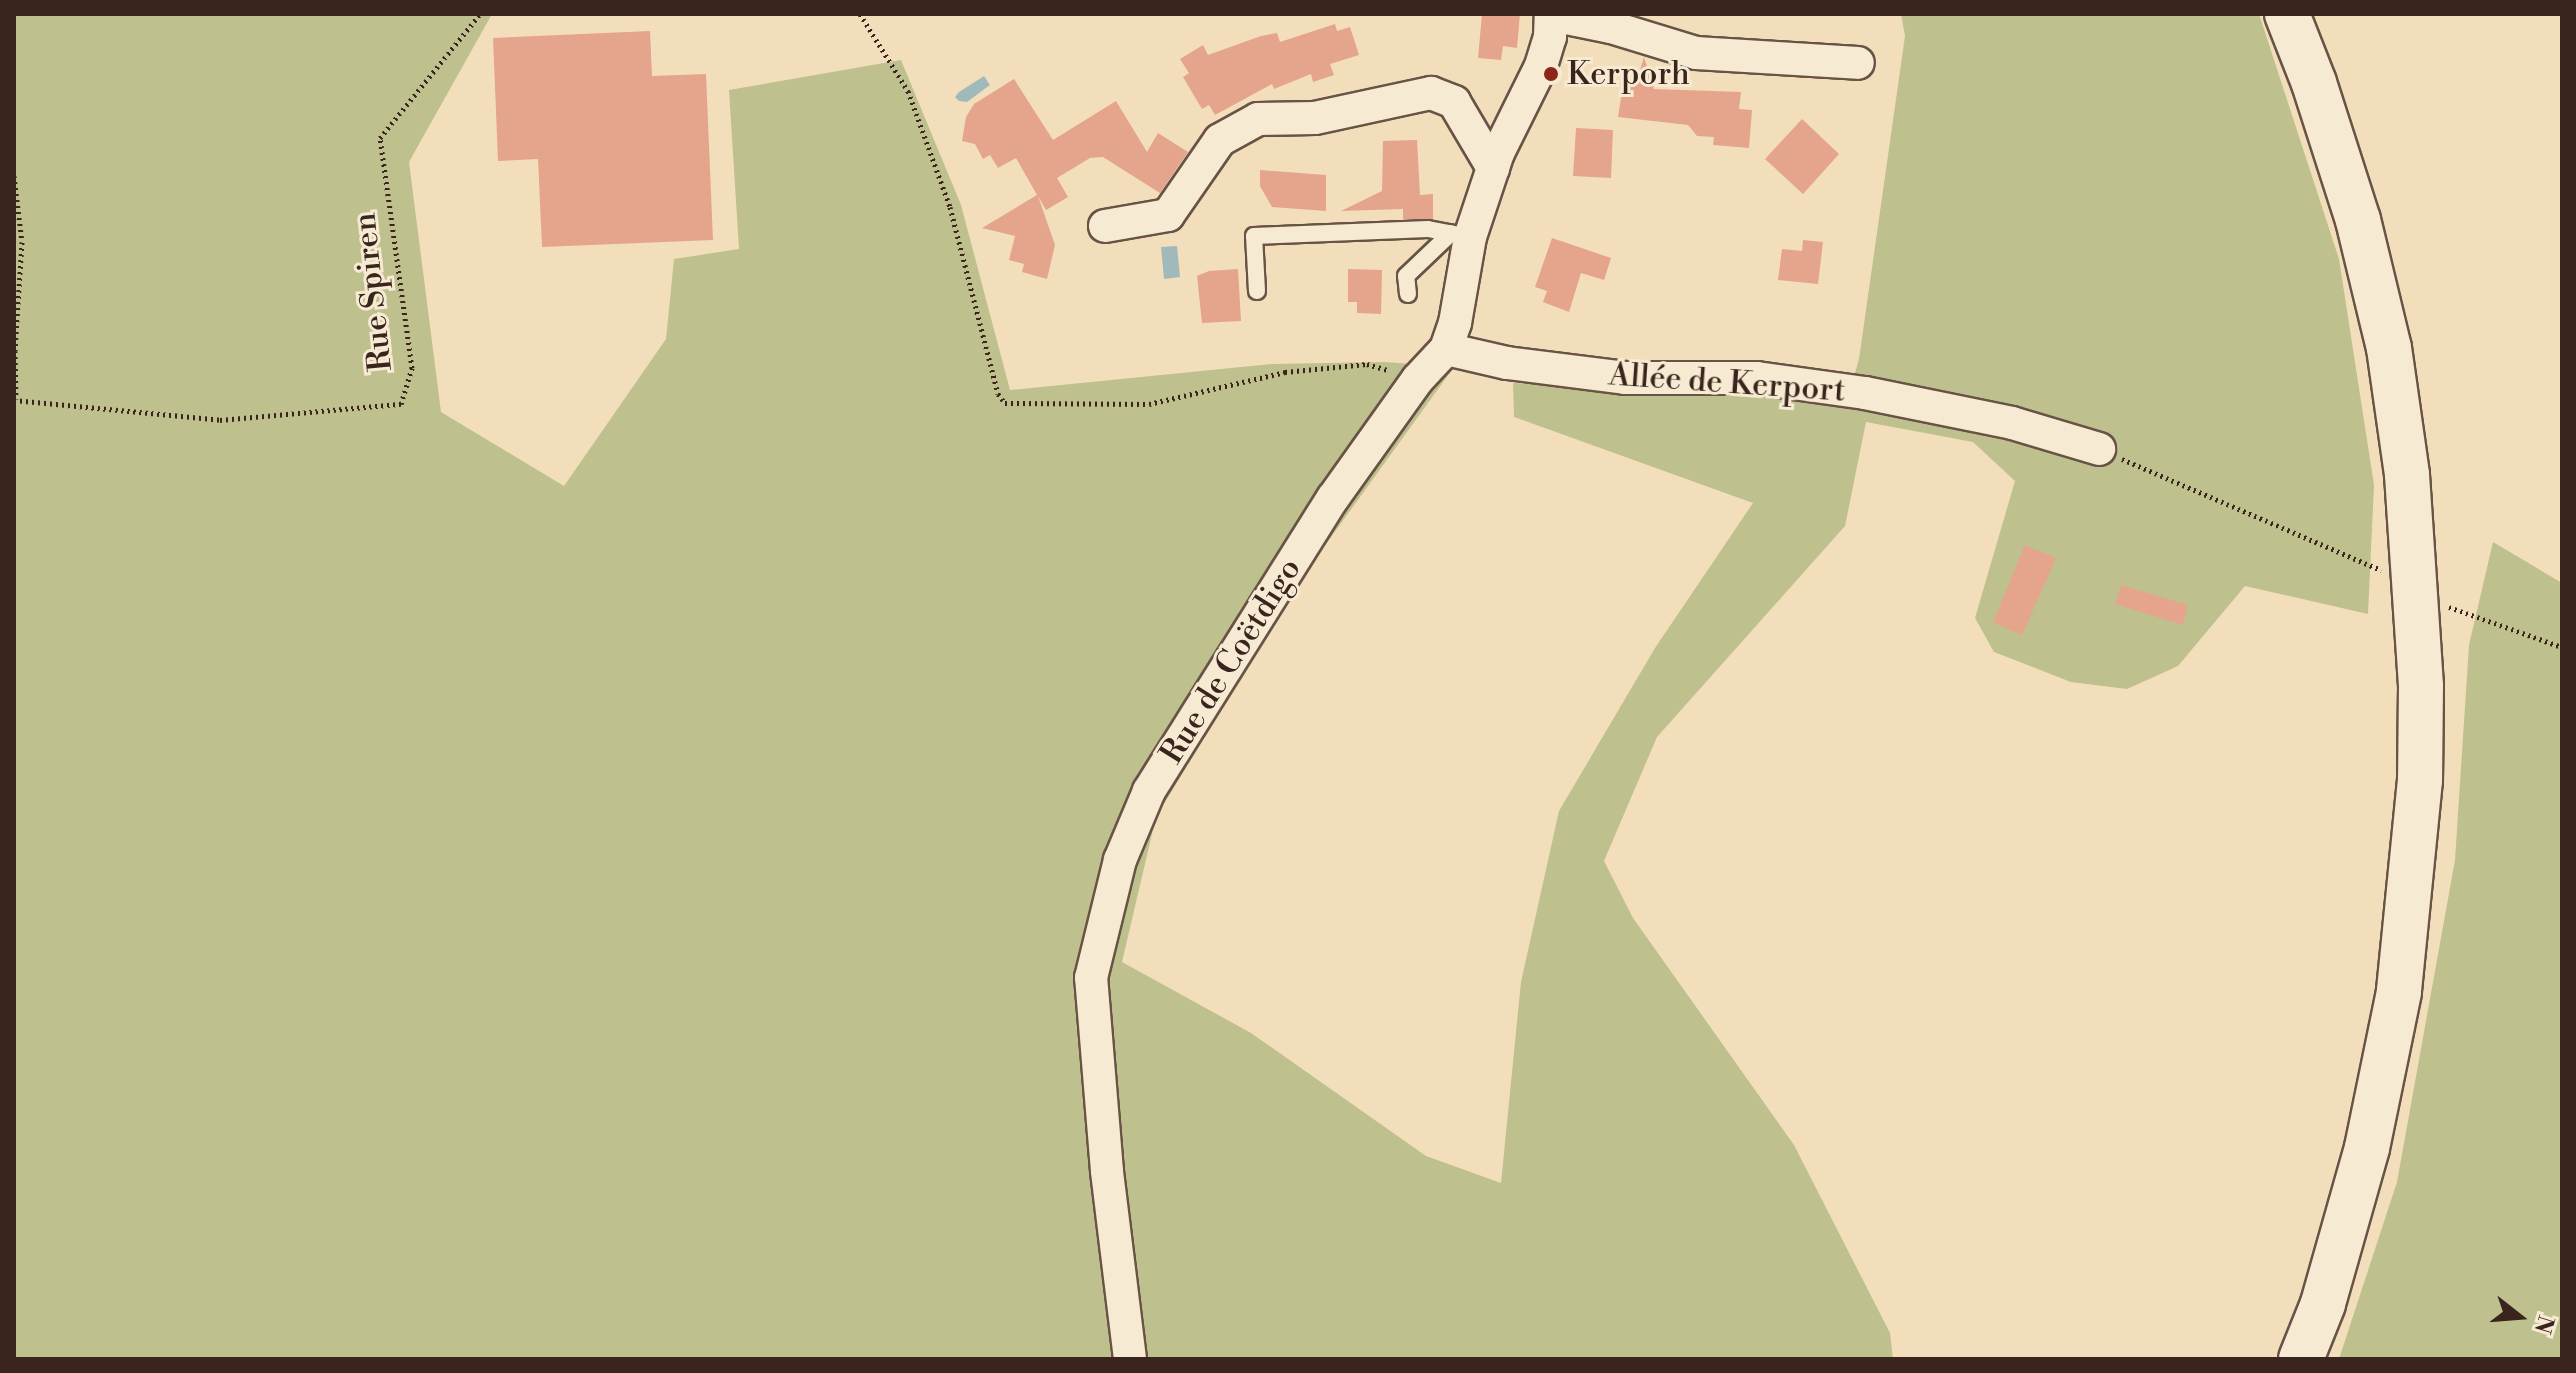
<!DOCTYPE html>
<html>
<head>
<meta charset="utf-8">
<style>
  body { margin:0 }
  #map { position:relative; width:2576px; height:1373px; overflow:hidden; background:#f3debc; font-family:"Libre Bodoni",serif }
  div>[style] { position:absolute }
  .green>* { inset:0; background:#bec08e }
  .water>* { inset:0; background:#a0babb }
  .building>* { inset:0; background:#e5a48c }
  .path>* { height:5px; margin-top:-2.5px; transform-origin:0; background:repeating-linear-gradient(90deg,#3a251e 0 2px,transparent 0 6px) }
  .roads { filter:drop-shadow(2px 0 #685346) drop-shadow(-2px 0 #685346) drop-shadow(0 2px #685346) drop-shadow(0 -2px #685346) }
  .service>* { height:16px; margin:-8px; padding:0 8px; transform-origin:8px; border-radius:8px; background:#f7ead3 }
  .minor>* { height:32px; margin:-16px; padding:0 16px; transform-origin:16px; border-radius:16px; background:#f7ead3 }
  .secondary>* { height:44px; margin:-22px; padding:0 22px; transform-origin:22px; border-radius:22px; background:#f7ead3 }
  .dots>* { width:22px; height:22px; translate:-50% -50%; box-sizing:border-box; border:4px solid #f7ead3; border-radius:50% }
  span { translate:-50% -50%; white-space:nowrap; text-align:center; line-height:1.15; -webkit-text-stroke:6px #f7ead3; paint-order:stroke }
  .poi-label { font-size:32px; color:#3a251e }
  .left { translate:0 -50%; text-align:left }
  .street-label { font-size:32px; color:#3a251e }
  .frame { position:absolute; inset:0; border:16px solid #3a251e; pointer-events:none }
  .north { position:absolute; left:2480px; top:1277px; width:80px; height:80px; -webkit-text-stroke:6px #f7ead3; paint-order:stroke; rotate:107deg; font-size:22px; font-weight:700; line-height:32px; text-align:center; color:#3a251e }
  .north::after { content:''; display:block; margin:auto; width:28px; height:36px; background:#3a251e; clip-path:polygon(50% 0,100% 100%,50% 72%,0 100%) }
</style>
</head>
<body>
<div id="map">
  <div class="green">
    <div style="clip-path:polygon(14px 14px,492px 14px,409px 162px,441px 412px,564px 486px,666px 339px,674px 259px,739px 249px,729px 90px,901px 60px,961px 205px,1010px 390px,1271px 364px,1384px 362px,1454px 367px,1300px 580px,1156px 817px,1122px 962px,1251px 1033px,1426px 1156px,1501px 1183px,1521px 982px,1559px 811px,1655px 648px,1753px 503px,1514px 417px,1513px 383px,1847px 401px,1859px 359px,1905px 36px,1901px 14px,2259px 14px,2339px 259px,2374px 485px,2368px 614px,2245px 586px,2178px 666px,2127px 689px,2071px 682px,1994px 652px,1975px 618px,2015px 481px,1973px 442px,1866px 422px,1845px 526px,1657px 737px,1604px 861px,1633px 918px,1794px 1145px,1890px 1333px,1893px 1359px,14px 1359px)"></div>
    <div style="clip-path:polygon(2493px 542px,2562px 583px,2562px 1359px,2339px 1359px,2397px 1182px,2455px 860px,2469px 645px)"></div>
  </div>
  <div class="water">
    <div style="clip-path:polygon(984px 76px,990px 85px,967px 102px,959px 101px,955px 97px,959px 92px)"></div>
    <div style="clip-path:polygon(1177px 246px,1180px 277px,1164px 279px,1161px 247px)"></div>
  </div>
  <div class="building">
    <div style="clip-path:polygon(1482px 14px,1520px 14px,1517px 48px,1503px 46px,1501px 60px,1478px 58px)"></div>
    <div style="clip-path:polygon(1335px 24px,1337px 31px,1350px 27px,1359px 55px,1330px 64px,1334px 75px,1313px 82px,1311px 74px,1274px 89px,1272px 84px,1215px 115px,1209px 105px,1202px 109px,1183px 77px,1189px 73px,1180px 59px,1203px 45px,1208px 55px,1261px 36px,1277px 33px,1280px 42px)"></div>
    <div style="clip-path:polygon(650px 31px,652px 76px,706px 74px,713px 240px,542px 247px,538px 159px,498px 161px,493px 38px)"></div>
    <div style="clip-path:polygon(1644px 57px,1654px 89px,1741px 92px,1739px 109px,1752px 110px,1749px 148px,1713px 145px,1714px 137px,1697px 136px,1688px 125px,1618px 117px,1623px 85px,1635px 87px)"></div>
    <div style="clip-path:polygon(1014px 79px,1053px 140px,1116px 101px,1147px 152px,1158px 133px,1188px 152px,1160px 193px,1103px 157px,1090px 158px,1057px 178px,1068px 197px,1046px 210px,1038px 196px,1055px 245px,1047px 279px,1022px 272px,1024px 264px,1009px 260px,1015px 236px,982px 228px,1037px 195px,1016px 158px,998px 168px,990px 155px,983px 159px,975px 144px,962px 141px,966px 117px,974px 104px)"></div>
    <div style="clip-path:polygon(1802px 119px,1839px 154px,1803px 194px,1765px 159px)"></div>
    <div style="clip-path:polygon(1576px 128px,1613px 130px,1611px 178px,1573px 176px)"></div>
    <div style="clip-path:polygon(1417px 140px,1420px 195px,1433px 194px,1433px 219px,1403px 219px,1403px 209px,1341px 211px,1382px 191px,1383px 141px)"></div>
    <div style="clip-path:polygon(1260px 170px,1326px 175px,1326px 211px,1272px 207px,1260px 186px)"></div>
    <div style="clip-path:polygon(1552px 238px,1611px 258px,1604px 280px,1581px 273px,1569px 312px,1543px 302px,1547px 291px,1535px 287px)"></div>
    <div style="clip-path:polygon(1803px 240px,1823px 242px,1818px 284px,1778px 280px,1782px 249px,1802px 251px)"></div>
    <div style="clip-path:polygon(1238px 269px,1241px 321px,1202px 323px,1197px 276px,1209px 271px)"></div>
    <div style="clip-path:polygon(1348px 269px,1382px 270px,1381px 314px,1357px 313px,1357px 302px,1348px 302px)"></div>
    <div style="clip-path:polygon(2025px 545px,2056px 558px,2022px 635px,1993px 622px)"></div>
    <div style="clip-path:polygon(2121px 585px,2188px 605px,2183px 625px,2115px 604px)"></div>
  </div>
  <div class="path">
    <div style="left:860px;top:14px;width:91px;rotate:58.1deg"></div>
    <div style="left:908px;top:91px;width:123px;rotate:70.1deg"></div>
    <div style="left:950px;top:207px;width:193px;rotate:75.6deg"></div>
    <div style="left:998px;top:394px;width:11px;rotate:52deg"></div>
    <div style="left:1005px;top:403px;width:144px;rotate:0.4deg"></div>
    <div style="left:1149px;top:404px;width:140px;rotate:-13.2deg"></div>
    <div style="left:1285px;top:372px;width:82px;rotate:-5.6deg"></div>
    <div style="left:1367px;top:364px;width:22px;rotate:16deg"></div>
    <div style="left:14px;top:176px;width:66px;rotate:83.1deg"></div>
    <div style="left:22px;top:242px;width:109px;rotate:93.7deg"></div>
    <div style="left:15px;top:351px;width:48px;rotate:88.8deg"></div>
    <div style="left:14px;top:400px;width:207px;rotate:5.5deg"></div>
    <div style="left:220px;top:420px;width:182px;rotate:-5.1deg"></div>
    <div style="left:401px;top:404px;width:38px;rotate:-73deg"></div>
    <div style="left:412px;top:368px;width:232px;rotate:-97.9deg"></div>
    <div style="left:380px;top:138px;width:159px;rotate:-51.1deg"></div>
    <div style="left:2122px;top:459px;width:282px;rotate:23.2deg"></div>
    <div style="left:2449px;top:607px;width:120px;rotate:19.5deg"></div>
  </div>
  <div class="roads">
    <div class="service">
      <div style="left:1257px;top:291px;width:55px;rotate:-93.1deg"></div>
      <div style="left:1254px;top:236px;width:174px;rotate:-2.3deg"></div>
      <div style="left:1428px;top:229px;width:43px;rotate:10.8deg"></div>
      <div style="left:1408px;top:294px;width:18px;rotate:-96deg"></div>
      <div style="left:1406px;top:276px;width:62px;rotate:-43.7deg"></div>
    </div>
    <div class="minor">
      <div style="left:1552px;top:15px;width:60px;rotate:11.5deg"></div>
      <div style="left:1611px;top:27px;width:89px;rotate:17deg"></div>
      <div style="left:1696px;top:53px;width:162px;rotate:3.5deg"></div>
      <div style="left:1105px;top:226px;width:64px;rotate:-9.9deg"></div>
      <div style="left:1168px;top:215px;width:91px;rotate:-55.3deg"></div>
      <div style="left:1220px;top:140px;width:43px;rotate:-28.9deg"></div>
      <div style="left:1258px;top:119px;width:57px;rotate:-1deg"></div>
      <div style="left:1315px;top:118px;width:119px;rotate:-12.2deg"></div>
      <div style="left:1431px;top:93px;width:25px;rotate:21deg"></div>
      <div style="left:1454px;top:102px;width:77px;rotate:59.4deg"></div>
      <div style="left:1446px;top:349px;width:63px;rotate:12.9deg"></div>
      <div style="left:1507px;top:363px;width:119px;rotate:7.2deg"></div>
      <div style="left:1625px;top:378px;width:132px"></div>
      <div style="left:1757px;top:378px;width:109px;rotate:7.9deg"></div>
      <div style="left:1865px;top:393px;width:150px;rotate:11.5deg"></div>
      <div style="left:2012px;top:423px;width:91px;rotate:16.6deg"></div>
      <div style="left:1130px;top:1359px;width:189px;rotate:-97deg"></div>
      <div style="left:1107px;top:1171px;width:194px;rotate:-94.7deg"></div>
      <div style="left:1091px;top:978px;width:122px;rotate:-76.2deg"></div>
      <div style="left:1120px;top:860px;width:75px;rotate:-67.2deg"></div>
      <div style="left:1149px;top:791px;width:346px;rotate:-57.9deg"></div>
      <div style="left:1333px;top:498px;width:146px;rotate:-54.5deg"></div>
      <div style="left:1418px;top:379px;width:41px;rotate:-47deg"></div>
      <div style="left:1446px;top:349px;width:28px;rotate:-71deg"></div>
      <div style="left:1455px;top:323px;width:87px;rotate:-80.1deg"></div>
      <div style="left:1470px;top:237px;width:89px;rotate:-71.6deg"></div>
      <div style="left:1498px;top:153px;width:97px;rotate:-63.7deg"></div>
      <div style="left:1541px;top:66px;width:30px;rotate:-73deg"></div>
      <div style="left:1550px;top:37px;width:23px;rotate:-88deg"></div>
    </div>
    <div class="secondary">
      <div style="left:2287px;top:14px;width:74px;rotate:68.6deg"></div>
      <div style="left:2314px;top:83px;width:144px;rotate:72.2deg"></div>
      <div style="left:2358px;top:220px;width:132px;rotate:76.4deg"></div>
      <div style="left:2389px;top:348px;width:128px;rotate:81.9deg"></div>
      <div style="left:2407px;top:475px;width:211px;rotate:86.2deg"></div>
      <div style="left:2421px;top:686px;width:94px;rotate:90.6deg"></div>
      <div style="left:2420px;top:780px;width:213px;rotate:95.7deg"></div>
      <div style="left:2399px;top:992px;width:159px;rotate:101.6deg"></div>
      <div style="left:2367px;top:1148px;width:162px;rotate:105.8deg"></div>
      <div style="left:2323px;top:1304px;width:59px;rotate:111.8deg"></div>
    </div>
  </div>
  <div class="dots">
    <div style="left:1551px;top:74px;background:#8f2418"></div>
  </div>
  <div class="poi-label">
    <span class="left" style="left:1567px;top:74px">Kerporh</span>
  </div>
  <div class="street-label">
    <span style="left:373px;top:292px;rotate:-96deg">Rue Spiren</span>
    <span style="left:1727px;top:383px;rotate:4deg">Allée de Kerport</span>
    <span style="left:1231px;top:661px;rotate:-58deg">Rue de Coëtdigo</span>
  </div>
  <div class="frame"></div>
  <div class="north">N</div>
</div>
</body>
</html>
